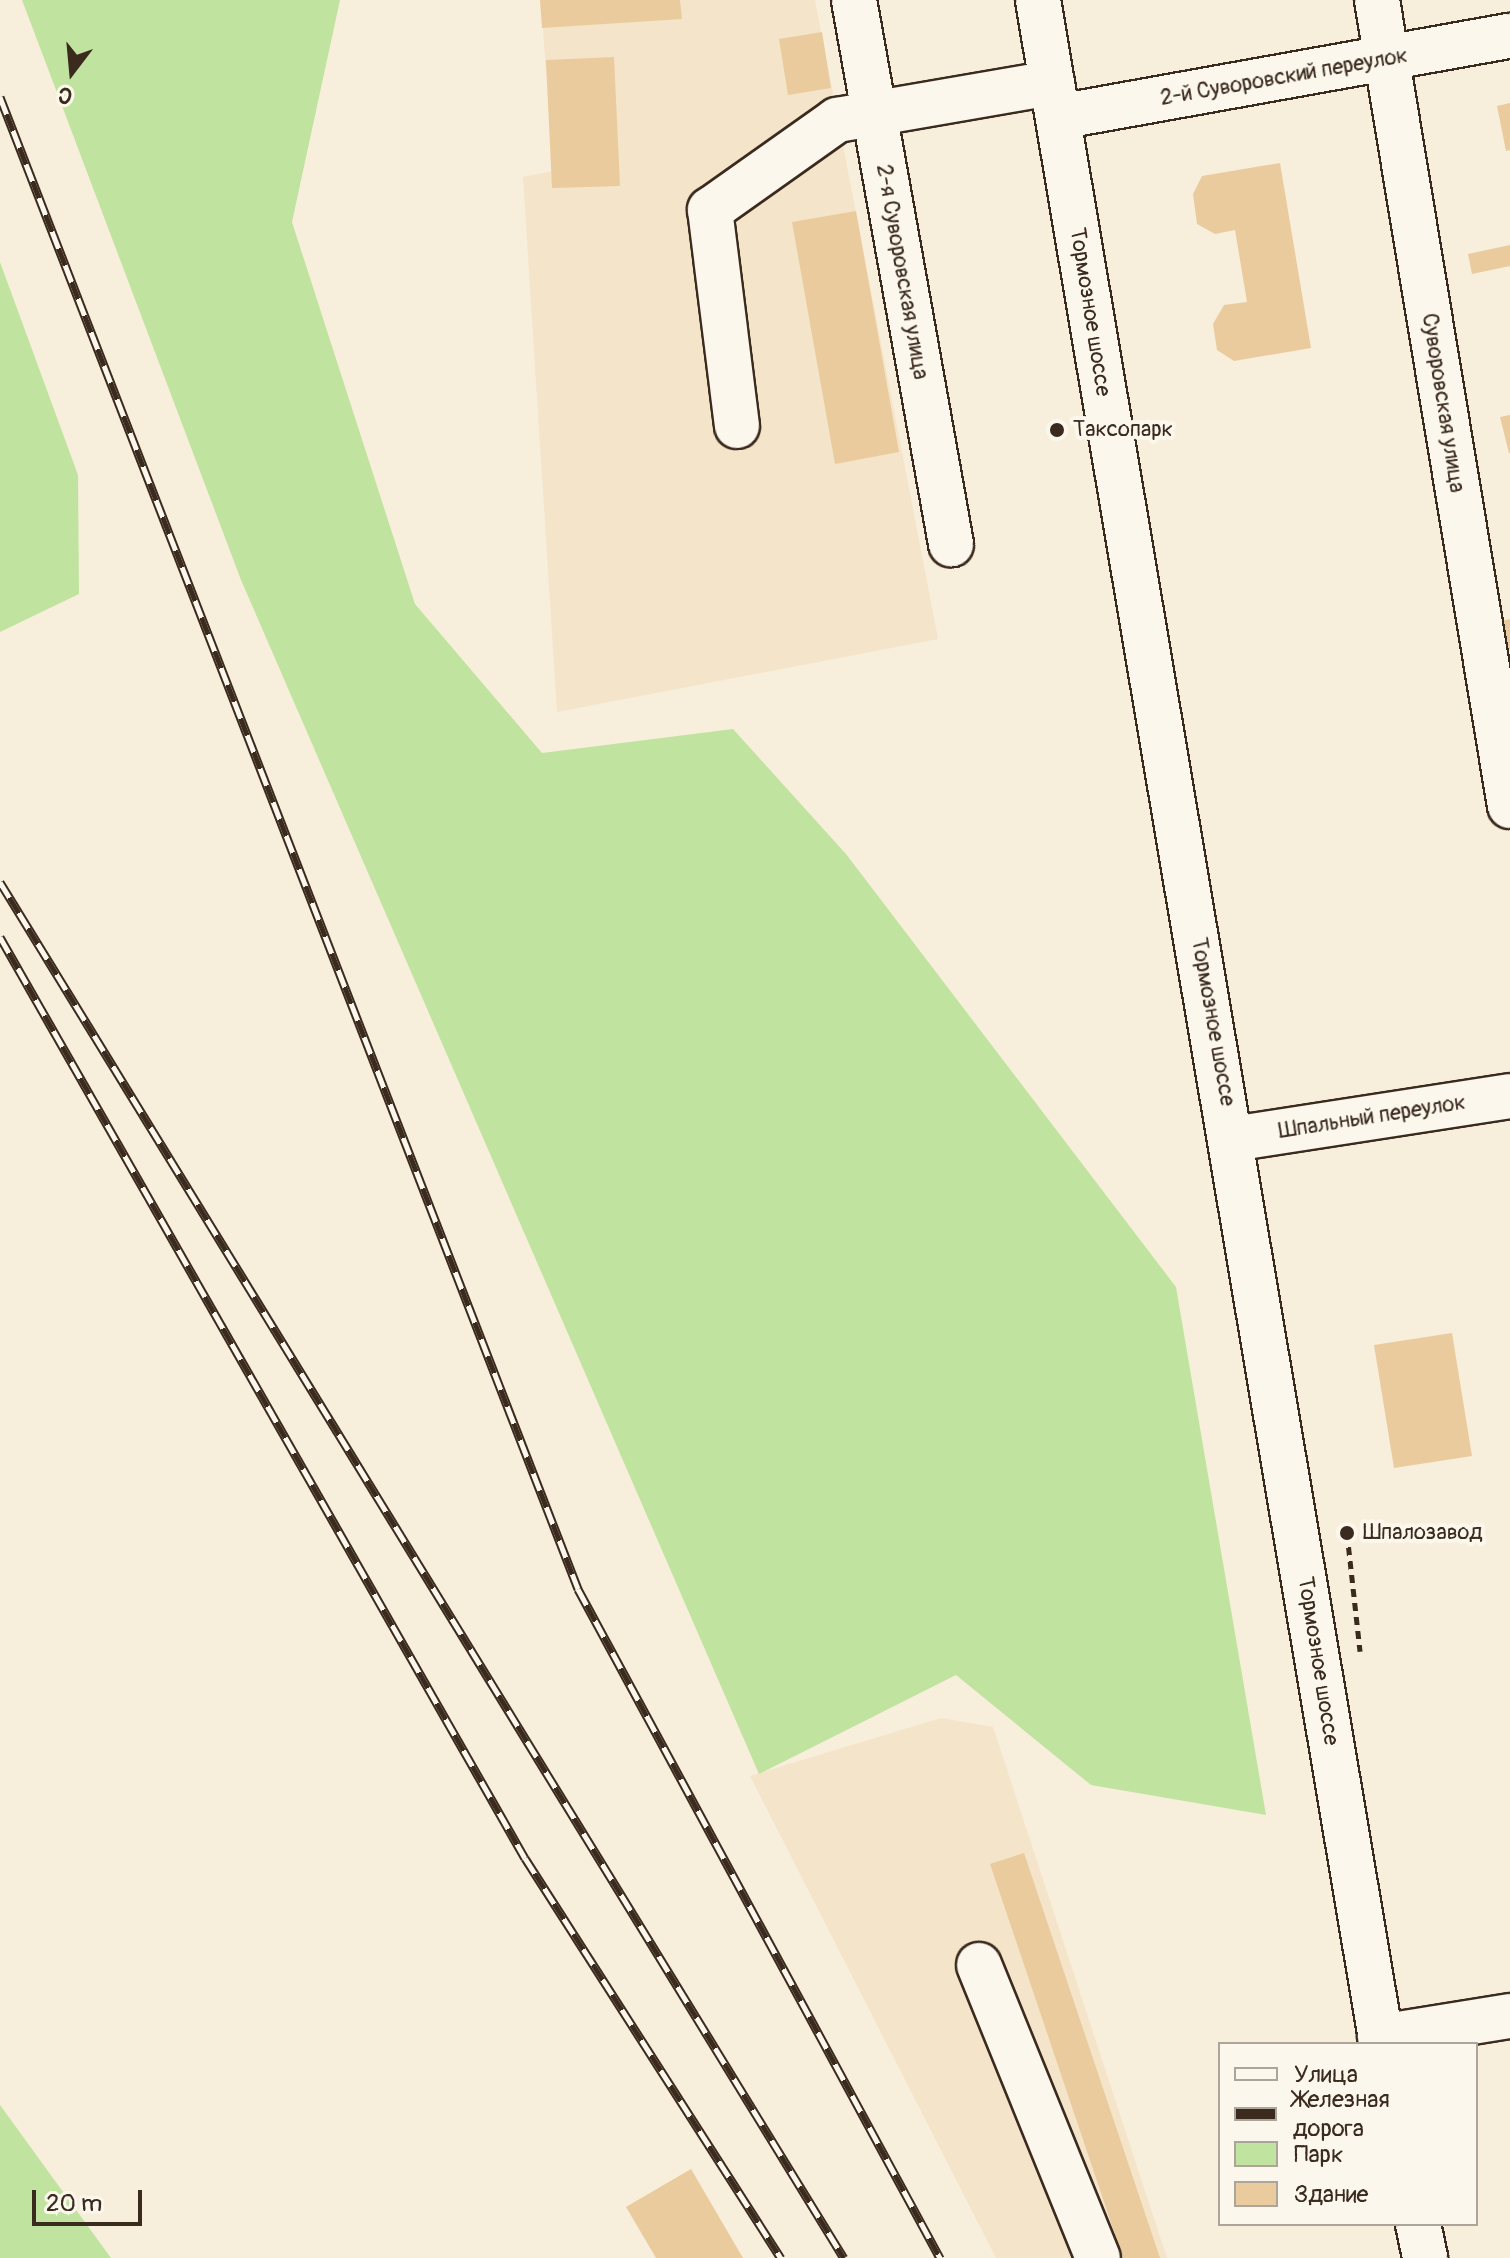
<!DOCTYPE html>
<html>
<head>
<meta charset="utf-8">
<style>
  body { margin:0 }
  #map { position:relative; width:1510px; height:2258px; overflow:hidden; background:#f8eedc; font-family:Pangolin,sans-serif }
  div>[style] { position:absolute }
  .built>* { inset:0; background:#f4e4c9 }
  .green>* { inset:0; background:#c0e49f }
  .building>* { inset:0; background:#eacb9d }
  .path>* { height:5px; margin-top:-2.5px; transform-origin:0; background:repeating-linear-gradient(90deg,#3b2a1e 0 8px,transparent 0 14px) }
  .roads { filter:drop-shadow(2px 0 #3b2a1e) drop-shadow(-2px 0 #3b2a1e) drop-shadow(0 2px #3b2a1e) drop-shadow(0 -2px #3b2a1e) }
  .minor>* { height:44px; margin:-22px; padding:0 22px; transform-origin:22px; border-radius:22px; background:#fbf7ec }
  .rail>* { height:9px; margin-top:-4.5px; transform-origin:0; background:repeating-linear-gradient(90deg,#fbf7ec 0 18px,#3b2a1e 0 36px); box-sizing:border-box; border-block:2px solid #3b2a1e }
  .dots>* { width:22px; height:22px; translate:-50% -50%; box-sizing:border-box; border:4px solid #fbf7ec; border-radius:50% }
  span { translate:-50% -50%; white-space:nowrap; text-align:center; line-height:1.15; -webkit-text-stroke:8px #fbf7ec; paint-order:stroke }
  .street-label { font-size:22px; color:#3b2a1e }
  .poi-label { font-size:22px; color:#3b2a1e }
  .left { translate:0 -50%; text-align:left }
  .legend { position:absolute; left:1218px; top:2042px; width:260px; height:184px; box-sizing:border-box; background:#fbf7ec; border:2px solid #aea59a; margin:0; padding:10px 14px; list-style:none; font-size:24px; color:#3b2a1e }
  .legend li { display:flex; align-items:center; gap:16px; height:40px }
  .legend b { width:40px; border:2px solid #aea59a }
  .north { position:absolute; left:32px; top:32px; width:80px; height:80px; -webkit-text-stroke:6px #fbf7ec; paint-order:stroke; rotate:196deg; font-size:22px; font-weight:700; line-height:32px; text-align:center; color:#3b2a1e }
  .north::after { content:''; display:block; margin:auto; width:28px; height:36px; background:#3b2a1e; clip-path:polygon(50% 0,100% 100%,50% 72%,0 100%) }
  .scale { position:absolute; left:32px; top:2190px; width:110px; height:36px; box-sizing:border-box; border:4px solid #3b2a1e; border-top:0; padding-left:10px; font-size:24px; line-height:28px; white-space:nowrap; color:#3b2a1e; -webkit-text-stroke:6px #fbf7ec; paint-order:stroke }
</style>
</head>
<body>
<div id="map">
  <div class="built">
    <div style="clip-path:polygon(541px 0,815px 0,938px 639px,557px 712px,523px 177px,553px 171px)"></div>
    <div style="clip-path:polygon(941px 1718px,993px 1727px,1167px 2258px,996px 2258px,750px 1776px)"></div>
  </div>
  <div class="green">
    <div style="clip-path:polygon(22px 0,340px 0,292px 222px,415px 604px,542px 753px,733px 729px,846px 854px,1176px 1287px,1266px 1815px,1091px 1785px,956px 1675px,759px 1774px,241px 580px)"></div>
    <div style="clip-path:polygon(0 262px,78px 475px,79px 594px,0 632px)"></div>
    <div style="clip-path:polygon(0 2105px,111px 2258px,0 2258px)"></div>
  </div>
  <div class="building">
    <div style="clip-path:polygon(540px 0,680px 0,682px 19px,542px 28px)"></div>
    <div style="clip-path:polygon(822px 32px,831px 88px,788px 95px,779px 39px)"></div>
    <div style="clip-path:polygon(614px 57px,620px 186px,552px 188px,546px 60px)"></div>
    <div style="clip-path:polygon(1510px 103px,1510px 150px,1506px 151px,1497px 106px)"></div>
    <div style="clip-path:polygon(1280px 163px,1311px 348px,1234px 361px,1217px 350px,1213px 324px,1224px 305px,1247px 302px,1235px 230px,1215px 234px,1197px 224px,1193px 194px,1202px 176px)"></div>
    <div style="clip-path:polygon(856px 211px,899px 452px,835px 464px,792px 222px)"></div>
    <div style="clip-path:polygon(1510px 245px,1510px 266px,1472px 274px,1468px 254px)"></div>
    <div style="clip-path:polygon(1510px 415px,1510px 453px,1509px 453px,1500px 417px)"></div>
    <div style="clip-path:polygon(1510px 619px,1510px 649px,1502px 650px,1497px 622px)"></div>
    <div style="clip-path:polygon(1452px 1333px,1472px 1456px,1394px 1468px,1374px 1345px)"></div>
    <div style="clip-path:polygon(1024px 1853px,1160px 2258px,1123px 2258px,990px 1864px)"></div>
    <div style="clip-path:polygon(691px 2169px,743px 2258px,656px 2258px,626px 2207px)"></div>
  </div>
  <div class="path">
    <div style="left:1347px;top:1533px;width:119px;rotate:83.7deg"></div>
  </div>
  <div class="roads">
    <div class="minor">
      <div style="left:854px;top:0;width:553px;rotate:79.89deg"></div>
      <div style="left:1038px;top:0;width:2073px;rotate:80.45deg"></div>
      <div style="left:1377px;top:0;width:817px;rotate:80.63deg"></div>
      <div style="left:1058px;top:117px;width:459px;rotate:-10.2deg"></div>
      <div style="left:737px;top:426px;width:218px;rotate:-97.1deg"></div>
      <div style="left:710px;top:210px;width:156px;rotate:-35.3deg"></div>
      <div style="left:837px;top:120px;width:218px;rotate:-9.8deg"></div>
      <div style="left:1233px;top:1139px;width:280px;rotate:-8.8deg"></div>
      <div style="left:979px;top:1965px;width:316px;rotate:67.9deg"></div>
      <div style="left:1380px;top:2037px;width:132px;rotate:-9.2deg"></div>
      <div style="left:1418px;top:2224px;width:35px;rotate:78deg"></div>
    </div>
  </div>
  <div class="rail">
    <div style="left:0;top:97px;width:1600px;rotate:68.82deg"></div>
    <div style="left:578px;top:1589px;width:761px;rotate:61.58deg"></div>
    <div style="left:0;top:882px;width:1614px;rotate:58.48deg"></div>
    <div style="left:0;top:937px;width:1060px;rotate:60.32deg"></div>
    <div style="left:525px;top:1858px;width:475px;rotate:57.4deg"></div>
  </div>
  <div class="dots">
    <div style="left:1057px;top:430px;background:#3b2a1e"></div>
    <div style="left:1347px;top:1533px;background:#3b2a1e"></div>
  </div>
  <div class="street-label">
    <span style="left:1284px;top:77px;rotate:-10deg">2-й Суворовский переулок</span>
    <span style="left:902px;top:272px;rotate:80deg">2-я Суворовская улица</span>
    <span style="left:1090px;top:312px;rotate:81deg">Тормозное шоссе</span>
    <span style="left:1443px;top:403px;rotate:81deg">Суворовская улица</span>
    <span style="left:1213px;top:1022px;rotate:80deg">Тормозное шоссе</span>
    <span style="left:1372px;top:1117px;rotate:-9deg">Шпальный переулок</span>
    <span style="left:1318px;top:1661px;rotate:81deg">Тормозное шоссе</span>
  </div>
  <div class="poi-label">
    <span class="left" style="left:1073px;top:430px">Таксопарк</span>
    <span class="left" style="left:1363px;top:1533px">Шпалозавод</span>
  </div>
  <ul class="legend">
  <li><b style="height:10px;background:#fbf7ec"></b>Улица</li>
  <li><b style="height:10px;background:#3b2a1e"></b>Железная дорога</li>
  <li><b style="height:22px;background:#c0e49f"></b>Парк</li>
  <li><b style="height:22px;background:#eacb9d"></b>Здание</li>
  </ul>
  <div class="north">С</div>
  <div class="scale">20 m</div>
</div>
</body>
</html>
